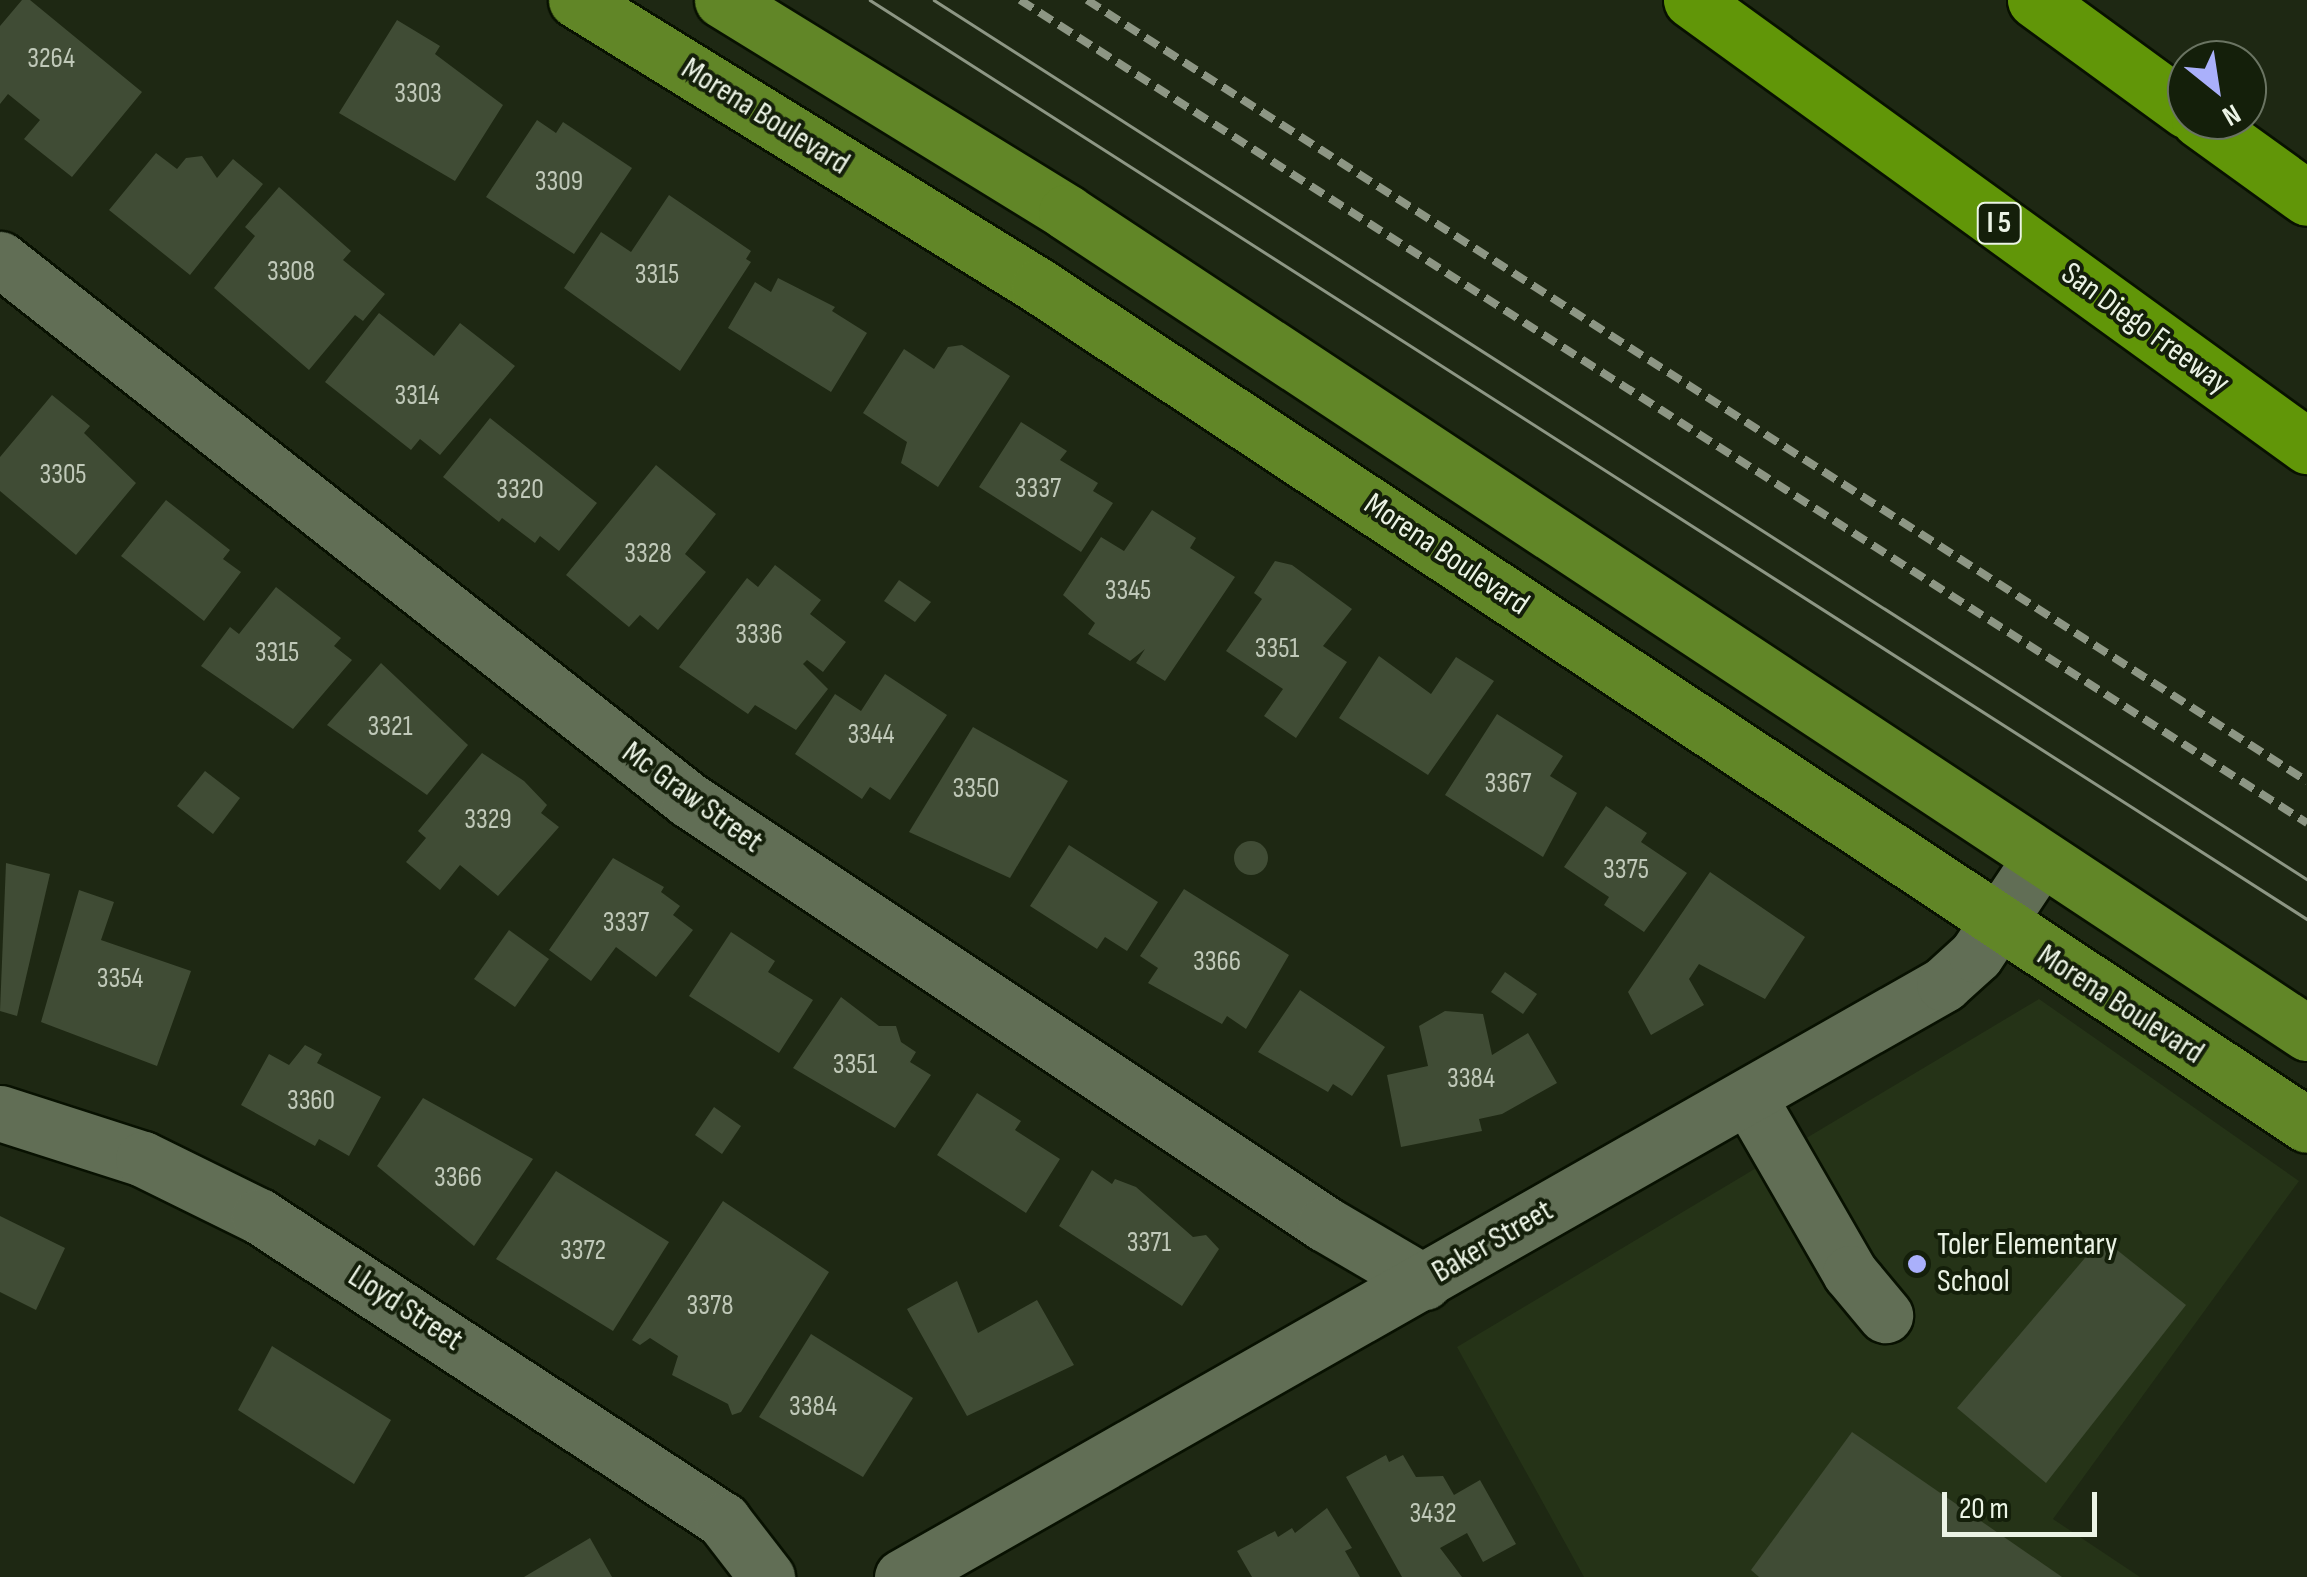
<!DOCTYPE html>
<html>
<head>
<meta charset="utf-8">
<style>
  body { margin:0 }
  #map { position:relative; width:2307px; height:1577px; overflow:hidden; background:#1e2813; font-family:"Sofia Sans Condensed",sans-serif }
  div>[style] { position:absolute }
  .built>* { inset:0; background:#253317 }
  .building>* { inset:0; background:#404c35 }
  .round { border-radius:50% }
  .roads { filter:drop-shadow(2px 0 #081101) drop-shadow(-2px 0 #081101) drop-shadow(0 2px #081101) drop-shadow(0 -2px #081101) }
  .minor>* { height:55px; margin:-27.5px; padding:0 27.5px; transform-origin:27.5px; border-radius:27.5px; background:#616e55 }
  .major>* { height:55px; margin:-27.5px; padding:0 27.5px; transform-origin:27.5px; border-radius:27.5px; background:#618627 }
  .highway>* { height:55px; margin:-27.5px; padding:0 27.5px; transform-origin:27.5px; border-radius:27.5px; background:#619608 }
  .tram>* { height:2.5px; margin:-1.25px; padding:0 1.25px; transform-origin:1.25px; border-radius:1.25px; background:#8d9684 }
  .rail>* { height:8px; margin-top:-4px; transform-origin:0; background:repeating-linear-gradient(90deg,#8d9684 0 15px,transparent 0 23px) }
  .dots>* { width:28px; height:28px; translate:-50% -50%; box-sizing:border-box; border:5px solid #141f0a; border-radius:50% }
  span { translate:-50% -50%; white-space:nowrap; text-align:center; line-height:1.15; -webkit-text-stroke:8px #141f0a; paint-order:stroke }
  .number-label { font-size:28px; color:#c0c9b9 }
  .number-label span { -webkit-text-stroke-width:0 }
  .shield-label span { padding:2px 8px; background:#141f0a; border:2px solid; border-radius:8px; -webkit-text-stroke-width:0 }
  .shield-label { font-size:30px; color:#ebf3e5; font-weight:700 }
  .street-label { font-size:32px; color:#ebf3e5 }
  .poi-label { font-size:32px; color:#ebf3e5 }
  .left { translate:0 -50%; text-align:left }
  .north { position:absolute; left:2167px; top:40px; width:100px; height:100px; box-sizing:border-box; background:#141f0a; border:2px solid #6a7462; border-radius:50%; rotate:150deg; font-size:28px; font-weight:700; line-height:40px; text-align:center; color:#ebf3e5 }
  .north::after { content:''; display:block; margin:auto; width:35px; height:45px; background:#aab0fb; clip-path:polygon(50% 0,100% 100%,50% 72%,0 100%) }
  .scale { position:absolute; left:1942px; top:1492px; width:155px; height:45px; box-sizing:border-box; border:5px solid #ebf3e5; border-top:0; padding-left:12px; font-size:30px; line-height:35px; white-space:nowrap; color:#ebf3e5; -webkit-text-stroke:8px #141f0a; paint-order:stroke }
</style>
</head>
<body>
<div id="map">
  <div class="built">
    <div style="clip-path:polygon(2039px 999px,2299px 1181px,2053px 1519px,2140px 1577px,1584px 1577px,1457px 1347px)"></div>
  </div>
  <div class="building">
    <div style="clip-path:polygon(22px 0,30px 0,142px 92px,72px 177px,24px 139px,40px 120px,8px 94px,0 104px,0 26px)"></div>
    <div style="clip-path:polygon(397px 20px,440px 46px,435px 54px,503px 105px,455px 181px,339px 113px)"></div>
    <div style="clip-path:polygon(537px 120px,556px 133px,563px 122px,632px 168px,574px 254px,486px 197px)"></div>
    <div style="clip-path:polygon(156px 153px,177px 169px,186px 158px,202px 156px,217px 178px,233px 159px,263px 184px,190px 275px,109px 210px)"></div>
    <div style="clip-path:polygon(279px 187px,351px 251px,343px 260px,385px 294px,363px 321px,355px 315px,309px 370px,214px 288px,255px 236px,245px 227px)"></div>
    <div style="clip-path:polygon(669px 195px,751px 251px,746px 259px,751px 262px,680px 371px,564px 288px,601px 232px,631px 252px)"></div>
    <div style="clip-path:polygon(778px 278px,835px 307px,832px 311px,867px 333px,831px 392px,728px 328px,755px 282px,771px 292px)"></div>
    <div style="clip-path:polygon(379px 313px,434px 356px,460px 323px,515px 366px,440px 455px,420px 439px,411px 450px,325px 382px)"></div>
    <div style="clip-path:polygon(962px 345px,1010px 376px,938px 487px,901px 463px,907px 442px,863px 413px,904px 349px,934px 369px,948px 347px)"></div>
    <div style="clip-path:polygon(52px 395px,90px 426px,84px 433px,136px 483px,76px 555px,0 491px,0 457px)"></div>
    <div style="clip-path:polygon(490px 418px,597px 503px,559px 551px,540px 536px,535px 543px,502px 518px,499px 522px,443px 477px)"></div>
    <div style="clip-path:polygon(1021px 422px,1067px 451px,1060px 460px,1098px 483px,1093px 491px,1113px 503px,1081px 552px,979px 487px)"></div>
    <div style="clip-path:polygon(656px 465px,716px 514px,685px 554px,706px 572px,658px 630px,640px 615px,629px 627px,566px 575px)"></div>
    <div style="clip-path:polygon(166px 500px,230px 550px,223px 559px,241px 572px,204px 621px,121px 556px)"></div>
    <div style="clip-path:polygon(1152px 510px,1196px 538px,1190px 548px,1235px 577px,1165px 681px,1136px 663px,1145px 649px,1130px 661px,1088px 634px,1095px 623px,1063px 595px,1101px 537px,1124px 551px)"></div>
    <div style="clip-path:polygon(1275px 561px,1292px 565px,1352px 609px,1323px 646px,1347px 662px,1296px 738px,1264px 716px,1283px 689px,1226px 651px,1262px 599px,1254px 593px)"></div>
    <div style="clip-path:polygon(775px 565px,821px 600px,810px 614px,846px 642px,823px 672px,807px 660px,803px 664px,828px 689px,796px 730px,755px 705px,748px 714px,679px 667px,747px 578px,758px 587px)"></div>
    <div style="clip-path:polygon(899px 580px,931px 602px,915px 622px,884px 601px)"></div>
    <div style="clip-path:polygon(276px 587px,341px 638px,334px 646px,352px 660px,293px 729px,201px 666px,230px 627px,239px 634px)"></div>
    <div style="clip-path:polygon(1379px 656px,1431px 694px,1456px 657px,1494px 681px,1428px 775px,1339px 718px)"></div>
    <div style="clip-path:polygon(381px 663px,468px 745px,427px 795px,327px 725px)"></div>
    <div style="clip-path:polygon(885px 674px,947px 715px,890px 800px,870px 787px,862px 799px,795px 754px,835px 694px,861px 711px)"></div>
    <div style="clip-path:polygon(1497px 714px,1563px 756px,1550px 776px,1577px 793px,1543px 857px,1445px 795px)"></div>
    <div style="clip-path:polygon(973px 727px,1068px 781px,1010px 878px,909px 832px)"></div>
    <div style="clip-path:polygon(482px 753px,524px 781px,547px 805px,541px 813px,559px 827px,498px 896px,460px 865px,440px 890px,406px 862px,426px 838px,418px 831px)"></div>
    <div style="clip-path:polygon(205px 771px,240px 798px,213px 834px,177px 806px)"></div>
    <div style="clip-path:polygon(1606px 806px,1647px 833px,1641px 842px,1687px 873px,1644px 932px,1604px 905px,1609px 897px,1564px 867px)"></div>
    <div class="round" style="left:1234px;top:841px;width:34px;height:34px"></div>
    <div style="clip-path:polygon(1069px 845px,1158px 902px,1127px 951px,1105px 937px,1097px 949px,1030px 906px)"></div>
    <div style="clip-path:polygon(613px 858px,664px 887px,661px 892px,680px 906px,673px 915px,693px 930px,656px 977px,616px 947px,591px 981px,549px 950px)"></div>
    <div style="clip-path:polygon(6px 863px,50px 874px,17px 1016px,0 1011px)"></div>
    <div style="clip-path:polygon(1710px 872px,1805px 937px,1765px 999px,1699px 964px,1689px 979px,1704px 1005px,1651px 1035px,1628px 992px)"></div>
    <div style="clip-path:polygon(1184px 889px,1289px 955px,1246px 1029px,1227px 1016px,1222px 1024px,1148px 983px,1158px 968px,1140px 956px)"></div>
    <div style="clip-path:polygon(79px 890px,114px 902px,101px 940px,191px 971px,157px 1066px,41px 1022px)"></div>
    <div style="clip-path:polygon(509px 930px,549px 959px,515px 1007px,474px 979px)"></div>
    <div style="clip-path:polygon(731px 932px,775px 961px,768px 972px,813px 1000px,779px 1053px,689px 996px)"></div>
    <div style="clip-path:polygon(1505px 972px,1537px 994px,1523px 1014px,1491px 992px)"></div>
    <div style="clip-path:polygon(1300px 990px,1385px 1047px,1352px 1096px,1333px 1084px,1328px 1092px,1258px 1052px)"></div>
    <div style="clip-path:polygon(841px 997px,879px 1026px,896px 1026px,901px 1042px,916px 1052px,910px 1062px,931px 1075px,895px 1128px,793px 1068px)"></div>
    <div style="clip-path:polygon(1445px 1011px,1483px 1014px,1492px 1055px,1528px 1033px,1557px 1083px,1502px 1114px,1479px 1119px,1482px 1131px,1401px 1147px,1387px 1075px,1428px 1066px,1419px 1026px)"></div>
    <div style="clip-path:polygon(305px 1045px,322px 1054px,317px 1063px,381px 1097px,349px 1156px,319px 1139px,315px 1146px,241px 1105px,269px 1054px,289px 1065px)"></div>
    <div style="clip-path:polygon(977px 1093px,1021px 1121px,1015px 1130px,1060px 1159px,1026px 1213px,937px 1155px)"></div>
    <div style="clip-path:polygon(423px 1098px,533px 1159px,474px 1246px,377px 1166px)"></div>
    <div style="clip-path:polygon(714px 1107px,741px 1126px,722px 1154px,695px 1135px)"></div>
    <div style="clip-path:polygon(1092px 1170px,1112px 1184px,1115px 1179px,1136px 1187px,1193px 1237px,1206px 1235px,1219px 1249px,1182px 1306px,1059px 1226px)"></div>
    <div style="clip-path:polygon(556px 1171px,669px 1242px,613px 1331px,496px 1259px)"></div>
    <div style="clip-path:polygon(723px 1201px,829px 1272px,741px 1412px,732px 1415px,728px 1404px,672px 1375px,678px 1356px,650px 1338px,640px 1345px,632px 1340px)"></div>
    <div style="clip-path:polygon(0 1216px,65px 1248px,36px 1310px,0 1292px)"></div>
    <div style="clip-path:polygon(2102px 1238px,2186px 1305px,2046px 1483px,1957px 1408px)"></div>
    <div style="clip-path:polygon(957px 1281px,978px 1333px,1037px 1300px,1074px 1365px,967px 1416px,907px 1309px)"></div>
    <div style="clip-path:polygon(811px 1334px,913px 1398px,863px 1477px,759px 1417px)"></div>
    <div style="clip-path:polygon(272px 1346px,391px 1420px,354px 1484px,238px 1410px)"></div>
    <div style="clip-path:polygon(1852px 1432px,2062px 1577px,1759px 1577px,1751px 1570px)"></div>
    <div style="clip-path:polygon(1386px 1455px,1389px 1462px,1403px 1455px,1416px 1477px,1443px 1476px,1454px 1495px,1480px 1480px,1516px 1544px,1483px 1562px,1467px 1533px,1440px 1548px,1462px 1577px,1402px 1577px,1346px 1477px)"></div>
    <div style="clip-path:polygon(1327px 1508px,1352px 1548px,1345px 1551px,1360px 1577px,1252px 1577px,1237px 1551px,1275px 1531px,1278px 1537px,1292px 1528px,1295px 1533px)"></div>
    <div style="clip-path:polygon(590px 1538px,612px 1577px,524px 1577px)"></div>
  </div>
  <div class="roads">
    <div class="minor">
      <div style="left:0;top:259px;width:876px;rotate:38.14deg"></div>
      <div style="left:689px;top:800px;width:764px;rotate:33.69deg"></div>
      <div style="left:1325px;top:1224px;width:115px;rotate:30.4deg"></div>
      <div style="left:1749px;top:1098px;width:202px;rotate:60deg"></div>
      <div style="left:1850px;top:1273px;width:55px;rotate:50.2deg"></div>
      <div style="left:0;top:1113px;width:150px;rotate:17.8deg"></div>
      <div style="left:143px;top:1159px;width:129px;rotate:26.2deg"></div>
      <div style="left:259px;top:1216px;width:555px;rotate:33.23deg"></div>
      <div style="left:723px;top:1520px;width:72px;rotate:52.3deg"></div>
      <div style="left:902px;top:1577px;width:1199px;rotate:-29.64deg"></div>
      <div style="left:1944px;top:984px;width:43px;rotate:-42.2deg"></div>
      <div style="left:1976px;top:955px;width:115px;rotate:-56.3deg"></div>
    </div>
    <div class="major">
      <div style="left:576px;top:0;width:544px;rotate:31.7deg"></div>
      <div style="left:1039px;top:286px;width:1520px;rotate:33.49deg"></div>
      <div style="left:722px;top:0;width:404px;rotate:31.6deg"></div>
      <div style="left:1066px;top:212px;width:1488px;rotate:33.49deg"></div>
    </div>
    <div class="highway">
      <div style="left:1691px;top:0;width:761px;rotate:35.91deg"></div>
      <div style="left:2035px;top:0;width:188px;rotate:36.1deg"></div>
      <div style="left:2199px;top:120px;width:133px;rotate:35.8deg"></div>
    </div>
  </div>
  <div class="tram">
    <div style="left:870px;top:0;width:1706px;rotate:32.6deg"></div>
    <div style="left:934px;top:0;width:1630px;rotate:32.63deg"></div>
  </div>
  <div class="rail">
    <div style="left:1020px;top:0;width:1528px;rotate:32.6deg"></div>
    <div style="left:1087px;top:0;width:1449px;rotate:32.63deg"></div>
  </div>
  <div class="dots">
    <div style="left:1917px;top:1264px;background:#aab0fb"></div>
  </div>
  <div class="number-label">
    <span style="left:51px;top:59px">3264</span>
    <span style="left:418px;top:94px">3303</span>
    <span style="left:559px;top:182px">3309</span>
    <span style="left:291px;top:272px">3308</span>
    <span style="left:657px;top:275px">3315</span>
    <span style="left:417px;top:396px">3314</span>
    <span style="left:63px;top:475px">3305</span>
    <span style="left:1038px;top:489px">3337</span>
    <span style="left:520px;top:490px">3320</span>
    <span style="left:648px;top:554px">3328</span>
    <span style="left:1128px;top:591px">3345</span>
    <span style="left:759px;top:635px">3336</span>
    <span style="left:1277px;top:649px">3351</span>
    <span style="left:277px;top:653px">3315</span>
    <span style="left:390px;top:727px">3321</span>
    <span style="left:871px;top:735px">3344</span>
    <span style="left:1508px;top:784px">3367</span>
    <span style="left:976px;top:789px">3350</span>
    <span style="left:488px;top:820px">3329</span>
    <span style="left:1626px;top:870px">3375</span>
    <span style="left:626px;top:923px">3337</span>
    <span style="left:1217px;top:962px">3366</span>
    <span style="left:120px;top:979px">3354</span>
    <span style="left:855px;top:1065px">3351</span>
    <span style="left:1471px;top:1079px">3384</span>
    <span style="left:311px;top:1101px">3360</span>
    <span style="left:458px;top:1178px">3366</span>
    <span style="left:1149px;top:1243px">3371</span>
    <span style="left:583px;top:1251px">3372</span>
    <span style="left:710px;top:1306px">3378</span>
    <span style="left:813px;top:1407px">3384</span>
    <span style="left:1433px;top:1514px">3432</span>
  </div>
  <div class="shield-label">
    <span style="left:1999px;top:223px">I 5</span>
  </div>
  <div class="street-label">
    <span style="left:765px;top:117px;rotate:32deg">Morena Boulevard</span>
    <span style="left:2145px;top:329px;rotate:36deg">San Diego Freeway</span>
    <span style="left:1446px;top:555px;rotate:34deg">Morena Boulevard</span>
    <span style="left:692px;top:798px;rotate:36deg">Mc Graw Street</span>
    <span style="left:2120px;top:1005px;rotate:33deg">Morena Boulevard</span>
    <span style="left:1493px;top:1242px;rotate:-30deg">Baker Street</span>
    <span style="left:405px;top:1309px;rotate:33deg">Lloyd Street</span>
  </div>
  <div class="poi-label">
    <span class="left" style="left:1937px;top:1264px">Toler Elementary<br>School</span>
  </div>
  <div class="north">N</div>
  <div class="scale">20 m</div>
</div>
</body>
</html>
